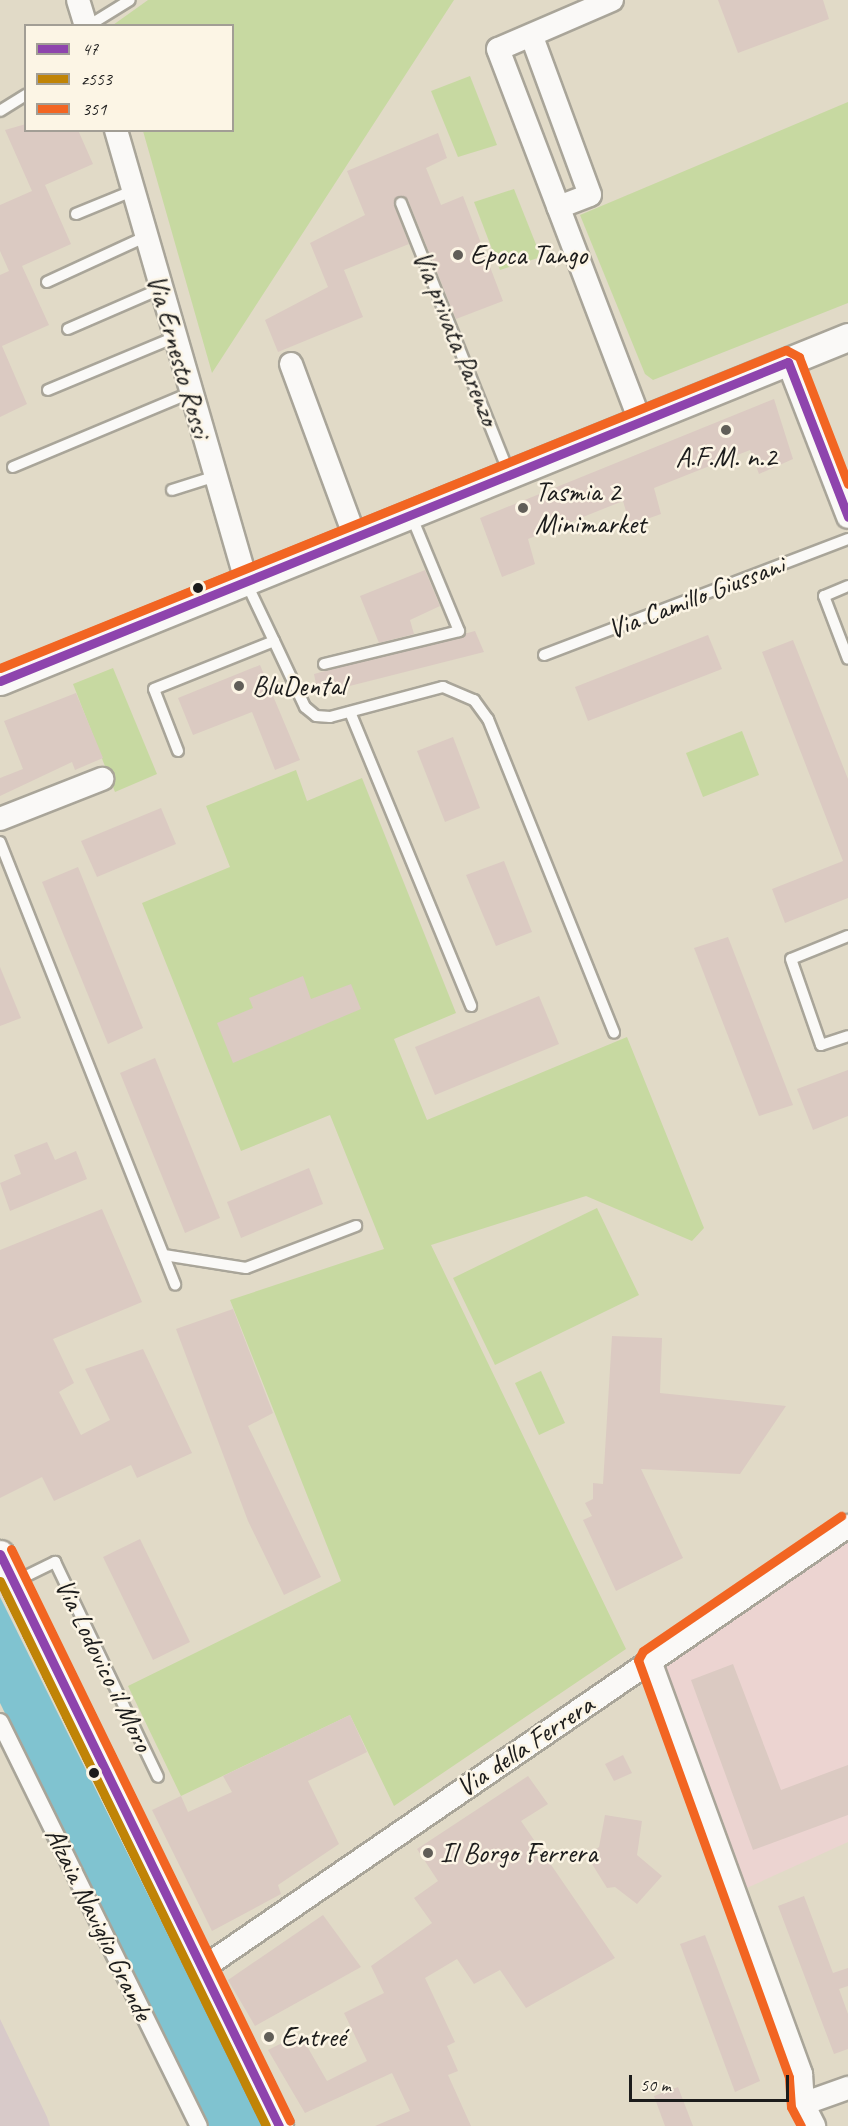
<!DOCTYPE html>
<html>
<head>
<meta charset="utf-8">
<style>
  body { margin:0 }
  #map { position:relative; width:848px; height:2126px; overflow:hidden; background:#e1dac7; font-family:Caveat,sans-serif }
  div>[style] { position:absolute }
  .built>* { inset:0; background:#ecd4d1 }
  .industrial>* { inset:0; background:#d8cac9 }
  .green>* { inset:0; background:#c7d9a1 }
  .water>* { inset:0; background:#80c3d0 }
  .building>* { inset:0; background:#dbcac2 }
  .roads { filter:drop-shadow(2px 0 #a9a599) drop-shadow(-2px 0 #a9a599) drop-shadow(0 2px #a9a599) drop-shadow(0 -2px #a9a599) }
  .service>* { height:10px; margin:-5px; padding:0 5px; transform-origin:5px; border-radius:5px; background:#faf9f7 }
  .pedestrian>* { height:16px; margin:-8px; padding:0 8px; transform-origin:8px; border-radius:8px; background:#faf9f7 }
  .minor>* { height:22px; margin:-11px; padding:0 11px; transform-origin:11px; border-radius:11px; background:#faf9f7 }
  .tertiary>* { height:27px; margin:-13.5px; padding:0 13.5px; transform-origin:13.5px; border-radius:13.5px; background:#faf9f7 }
  .bus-1>* { height:9px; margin:-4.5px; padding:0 4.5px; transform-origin:4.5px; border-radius:4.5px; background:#8e44ad }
  .bus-2>* { height:9px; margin:-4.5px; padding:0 4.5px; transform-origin:4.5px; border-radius:4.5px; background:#c08407 }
  .bus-3>* { height:9px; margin:-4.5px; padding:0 4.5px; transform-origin:4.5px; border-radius:4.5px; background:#f26522 }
  .dots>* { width:16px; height:16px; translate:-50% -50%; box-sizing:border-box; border:3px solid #fcf5e5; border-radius:50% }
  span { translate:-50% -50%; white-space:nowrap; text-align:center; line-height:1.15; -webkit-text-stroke:5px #fcf5e5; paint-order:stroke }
  .poi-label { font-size:28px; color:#1c1c1c }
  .left { translate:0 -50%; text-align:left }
  .street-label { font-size:28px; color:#1c1c1c }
  .legend { position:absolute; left:24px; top:24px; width:210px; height:108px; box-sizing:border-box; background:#fcf5e5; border:2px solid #a29e95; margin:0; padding:8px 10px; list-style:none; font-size:18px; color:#1c1c1c }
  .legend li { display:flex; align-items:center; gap:12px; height:30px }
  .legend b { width:30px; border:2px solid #a29e95 }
  .scale { position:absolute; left:629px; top:2075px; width:160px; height:27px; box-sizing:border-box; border:3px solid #1c1c1c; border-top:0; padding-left:8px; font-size:18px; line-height:21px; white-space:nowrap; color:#1c1c1c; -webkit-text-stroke:4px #fcf5e5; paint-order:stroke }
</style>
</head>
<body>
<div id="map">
  <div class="built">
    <div style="clip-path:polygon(848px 1536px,848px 1842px,738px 1892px,655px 1667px)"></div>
  </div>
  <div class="industrial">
    <div style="clip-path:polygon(0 2019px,47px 2117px,50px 2126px,0 2126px)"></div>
  </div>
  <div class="green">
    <div style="clip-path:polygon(148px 0,454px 0,212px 373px,143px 131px,232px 130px,232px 26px,113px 25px)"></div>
    <div style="clip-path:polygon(470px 76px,497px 145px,458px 157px,431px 91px)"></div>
    <div style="clip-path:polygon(848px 102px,848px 303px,653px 380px,645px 374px,580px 215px)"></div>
    <div style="clip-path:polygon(514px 189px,541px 257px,500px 270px,474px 202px)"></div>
    <div style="clip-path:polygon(113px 668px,157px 774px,115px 792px,73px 684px)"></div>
    <div style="clip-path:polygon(742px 731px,759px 775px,703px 797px,686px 753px)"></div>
    <div style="clip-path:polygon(296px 770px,307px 801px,362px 778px,456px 1013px,394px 1039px,427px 1120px,627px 1037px,704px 1228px,692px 1241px,586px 1196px,431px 1245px,626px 1649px,394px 1806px,350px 1715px,181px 1796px,128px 1686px,341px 1581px,230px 1300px,384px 1249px,330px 1115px,241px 1151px,142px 903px,230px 867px,206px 806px)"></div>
    <div style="clip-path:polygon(597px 1208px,639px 1295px,495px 1365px,453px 1278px)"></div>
    <div style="clip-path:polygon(541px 1371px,565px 1423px,539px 1435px,515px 1383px)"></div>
  </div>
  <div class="water">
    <div style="clip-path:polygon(0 1597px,185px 1969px,263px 2126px,209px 2126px,0 1703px)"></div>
  </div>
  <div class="building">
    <div style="clip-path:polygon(718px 0,823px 0,829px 19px,738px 53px)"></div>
    <div style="clip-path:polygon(26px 124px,26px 130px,78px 130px,93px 164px,45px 185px,71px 244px,22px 266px,49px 325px,2px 346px,27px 404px,0 417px,0 275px,9px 271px,0 251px,0 205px,32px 191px,5px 130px)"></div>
    <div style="clip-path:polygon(438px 133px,447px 158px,426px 168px,441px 205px,463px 196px,503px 301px,456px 319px,408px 200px,399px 196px,394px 205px,409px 244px,344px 270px,363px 317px,278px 352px,265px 320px,328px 287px,310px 243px,365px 215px,347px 171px)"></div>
    <div style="clip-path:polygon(774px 399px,793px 459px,759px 474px,750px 450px,654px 488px,661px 514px,630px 525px,623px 501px,528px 539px,535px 564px,502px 577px,480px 518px)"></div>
    <div style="clip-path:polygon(425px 570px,440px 606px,410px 620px,414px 634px,379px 643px,360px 596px)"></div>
    <div style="clip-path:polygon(475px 631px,484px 652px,318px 694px,314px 674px)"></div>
    <div style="clip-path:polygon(708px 635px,722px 669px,588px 721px,575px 687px)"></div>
    <div style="clip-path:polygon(793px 640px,848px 779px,848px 898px,785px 923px,772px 889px,843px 861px,762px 652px)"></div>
    <div style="clip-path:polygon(260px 665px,300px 760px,275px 770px,252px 712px,193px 735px,178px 698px)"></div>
    <div style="clip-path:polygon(76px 693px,103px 758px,75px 770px,72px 762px,0 796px,0 778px,23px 769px,4px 721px)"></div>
    <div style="clip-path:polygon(453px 737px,480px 808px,445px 822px,417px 751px)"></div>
    <div style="clip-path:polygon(161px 808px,176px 844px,97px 877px,81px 841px)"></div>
    <div style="clip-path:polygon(504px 861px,532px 932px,496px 946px,466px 875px)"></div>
    <div style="clip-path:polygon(78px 867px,143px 1028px,108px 1044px,42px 882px)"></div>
    <div style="clip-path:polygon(728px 937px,793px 1105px,759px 1116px,694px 948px)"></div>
    <div style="clip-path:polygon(0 967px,21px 1018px,0 1026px)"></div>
    <div style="clip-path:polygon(303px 976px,311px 999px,351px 984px,361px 1009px,233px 1063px,217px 1023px,253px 1008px,249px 998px)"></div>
    <div style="clip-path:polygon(539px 996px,559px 1044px,435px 1095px,415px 1047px)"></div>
    <div style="clip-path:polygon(155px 1058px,220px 1218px,185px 1233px,120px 1073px)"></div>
    <div style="clip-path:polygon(848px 1070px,848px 1116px,813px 1130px,797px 1089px)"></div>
    <div style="clip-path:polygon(47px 1142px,55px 1160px,76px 1151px,87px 1179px,10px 1211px,0 1183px,21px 1174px,14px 1155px)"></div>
    <div style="clip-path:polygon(309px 1168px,323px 1204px,241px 1238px,227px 1202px)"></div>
    <div style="clip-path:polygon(102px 1209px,142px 1302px,53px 1339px,74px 1383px,59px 1392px,81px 1435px,110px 1420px,85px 1369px,143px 1349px,192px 1453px,137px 1478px,131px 1465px,54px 1501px,42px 1477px,0 1498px,0 1250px)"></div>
    <div style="clip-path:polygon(233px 1309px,273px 1413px,248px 1426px,321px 1577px,284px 1595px,248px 1521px,176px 1329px)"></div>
    <div style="clip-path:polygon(612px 1336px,662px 1338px,660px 1393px,786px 1406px,740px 1474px,641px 1469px,683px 1558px,616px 1591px,583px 1520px,592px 1516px,585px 1503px,593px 1499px,593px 1483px,603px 1484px)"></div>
    <div style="clip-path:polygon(140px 1539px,190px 1642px,153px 1660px,103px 1557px)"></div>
    <div style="clip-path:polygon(733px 1664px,781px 1790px,848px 1765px,848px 1815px,753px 1850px,691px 1680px)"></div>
    <div style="clip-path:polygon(350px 1715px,367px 1752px,308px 1781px,339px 1844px,278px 1885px,281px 1894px,212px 1931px,152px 1810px,181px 1796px,188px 1812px,232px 1792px,223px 1776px)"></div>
    <div style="clip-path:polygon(623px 1755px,632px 1773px,614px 1781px,605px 1764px)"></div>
    <div style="clip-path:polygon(528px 1776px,548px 1804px,521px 1821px,615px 1958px,526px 2008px,500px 1970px,474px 1984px,457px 1959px,425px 1978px,455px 2042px,447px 2046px,458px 2071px,448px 2075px,471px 2126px,375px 2126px,410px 2111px,392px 2073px,305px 2113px,268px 2050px,300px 2034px,327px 2081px,367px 2061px,344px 2013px,384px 1993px,371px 1966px,432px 1923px,414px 1898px,438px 1881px,417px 1849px)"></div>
    <div style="clip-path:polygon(605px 1815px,642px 1821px,637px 1855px,662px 1876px,637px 1904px,615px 1887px,607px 1888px,587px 1856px,599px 1847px)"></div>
    <div style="clip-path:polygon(804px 1896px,833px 1973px,848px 1968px,848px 1986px,839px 1989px,848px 2014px,848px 2049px,834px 2054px,778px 1906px)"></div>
    <div style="clip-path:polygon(323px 1915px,361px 1967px,255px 2026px,228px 1980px)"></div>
    <div style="clip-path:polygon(705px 1935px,760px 2081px,735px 2092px,680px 1944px)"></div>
    <div style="clip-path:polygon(678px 2087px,693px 2126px,665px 2126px,654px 2096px)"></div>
  </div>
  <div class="roads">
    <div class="service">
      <div style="left:88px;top:26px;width:49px;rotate:-31.8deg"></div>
      <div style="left:0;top:111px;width:31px;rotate:-32deg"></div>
      <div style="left:401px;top:203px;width:291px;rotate:68.2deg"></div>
      <div style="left:76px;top:214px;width:61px;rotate:-22.3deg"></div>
      <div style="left:47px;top:282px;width:108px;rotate:-24.7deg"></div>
      <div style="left:68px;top:329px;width:100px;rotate:-23.5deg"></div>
      <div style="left:48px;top:390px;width:135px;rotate:-22.6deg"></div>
      <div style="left:13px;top:467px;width:192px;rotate:-22.7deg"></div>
      <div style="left:172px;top:490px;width:43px;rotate:-17.6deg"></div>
      <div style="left:848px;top:586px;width:26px;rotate:157deg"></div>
      <div style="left:824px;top:596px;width:67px;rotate:69.1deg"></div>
      <div style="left:274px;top:641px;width:73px;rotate:64.8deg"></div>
      <div style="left:305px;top:707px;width:14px;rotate:39deg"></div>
      <div style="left:316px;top:716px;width:14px;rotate:4deg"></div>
      <div style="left:330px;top:717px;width:117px;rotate:-14.9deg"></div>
      <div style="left:443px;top:687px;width:34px;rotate:23deg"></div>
      <div style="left:474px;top:700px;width:24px;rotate:54deg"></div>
      <div style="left:488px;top:719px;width:338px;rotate:68.1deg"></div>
      <div style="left:544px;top:655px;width:325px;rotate:-20.9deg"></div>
      <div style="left:324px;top:664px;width:139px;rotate:-13.7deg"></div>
      <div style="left:459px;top:631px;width:126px;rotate:-112.5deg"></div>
      <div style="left:350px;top:712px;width:318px;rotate:67.6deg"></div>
      <div style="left:178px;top:751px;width:66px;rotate:-111.2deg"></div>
      <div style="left:154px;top:689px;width:129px;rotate:-21.8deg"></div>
      <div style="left:274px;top:641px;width:65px;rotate:-115.4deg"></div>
      <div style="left:0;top:842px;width:476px;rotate:68.4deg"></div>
      <div style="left:848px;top:936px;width:61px;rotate:158deg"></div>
      <div style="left:791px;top:959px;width:91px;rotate:70.8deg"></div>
      <div style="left:821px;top:1045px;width:28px;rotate:-18deg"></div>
      <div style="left:164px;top:1255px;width:83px;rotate:9deg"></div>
      <div style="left:246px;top:1268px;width:118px;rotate:-20.9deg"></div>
      <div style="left:14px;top:1582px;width:46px;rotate:-26deg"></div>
      <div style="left:55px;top:1562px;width:238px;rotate:64.4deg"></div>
    </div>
    <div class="pedestrian">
      <div style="left:0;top:1722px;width:450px;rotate:63.8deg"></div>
    </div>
    <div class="minor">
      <div style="left:78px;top:0;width:27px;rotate:73deg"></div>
      <div style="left:612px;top:0;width:124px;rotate:156.7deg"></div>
      <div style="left:498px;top:49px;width:397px;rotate:69.1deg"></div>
      <div style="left:532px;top:37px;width:168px;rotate:69.8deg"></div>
      <div style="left:590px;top:195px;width:34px;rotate:159deg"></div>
      <div style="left:116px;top:130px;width:469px;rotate:73.9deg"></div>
      <div style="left:788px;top:362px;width:166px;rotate:68.8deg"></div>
      <div style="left:291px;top:364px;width:184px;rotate:69.7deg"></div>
      <div style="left:0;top:819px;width:110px;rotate:-21.4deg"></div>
      <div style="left:650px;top:1661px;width:440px;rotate:69.9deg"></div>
      <div style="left:801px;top:2074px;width:30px;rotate:86deg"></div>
      <div style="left:803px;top:2104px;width:25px;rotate:63deg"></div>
      <div style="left:203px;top:1968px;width:782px;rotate:-34.42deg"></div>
      <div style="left:803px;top:2104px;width:48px;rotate:-19.6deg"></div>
    </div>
    <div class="tertiary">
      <div style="left:0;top:681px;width:915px;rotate:-22.08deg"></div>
      <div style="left:0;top:1554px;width:636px;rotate:64deg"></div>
    </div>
  </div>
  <div class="bus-1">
    <div style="left:788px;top:362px;width:166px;rotate:68.8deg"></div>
    <div style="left:0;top:681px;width:850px;rotate:-22.04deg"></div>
    <div style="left:0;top:1554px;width:636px;rotate:64deg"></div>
  </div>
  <div class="bus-2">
    <div style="left:0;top:1581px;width:606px;rotate:63.98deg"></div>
  </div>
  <div class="bus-3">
    <div style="left:0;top:668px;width:848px;rotate:-22.03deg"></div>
    <div style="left:786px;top:350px;width:15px;rotate:28deg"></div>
    <div style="left:799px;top:357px;width:136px;rotate:68.9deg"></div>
    <div style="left:11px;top:1549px;width:636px;rotate:64deg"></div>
    <div style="left:801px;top:2126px;width:21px;rotate:-118deg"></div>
    <div style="left:791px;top:2107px;width:30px;rotate:-94deg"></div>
    <div style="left:789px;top:2077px;width:443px;rotate:-109.9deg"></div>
    <div style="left:638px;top:1660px;width:10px;rotate:-61deg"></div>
    <div style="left:643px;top:1651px;width:240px;rotate:-34.3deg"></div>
  </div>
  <div class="dots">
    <div style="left:458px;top:255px;background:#615e58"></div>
    <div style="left:726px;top:430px;background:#615e58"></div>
    <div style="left:523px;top:508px;background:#615e58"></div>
    <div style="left:198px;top:588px;background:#1c1c1c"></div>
    <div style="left:239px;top:686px;background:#615e58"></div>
    <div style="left:94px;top:1773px;background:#1c1c1c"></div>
    <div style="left:428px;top:1853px;background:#615e58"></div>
    <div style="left:269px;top:2037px;background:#615e58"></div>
  </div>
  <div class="poi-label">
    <span class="left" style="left:470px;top:255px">Epoca Tango</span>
    <span style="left:726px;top:457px">A.F.M. n.2</span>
    <span class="left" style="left:535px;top:508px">Tasmia 2<br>Minimarket</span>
    <span class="left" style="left:252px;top:686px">BluDental</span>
    <span class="left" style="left:440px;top:1853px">Il Borgo Ferrera</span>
    <span class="left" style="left:281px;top:2037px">Entreé</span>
  </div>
  <div class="street-label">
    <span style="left:456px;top:338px;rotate:68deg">Via privata Parenzo</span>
    <span style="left:179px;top:356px;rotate:74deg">Via Ernesto Rossi</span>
    <span style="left:696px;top:597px;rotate:-21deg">Via Camillo Giussani</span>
    <span style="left:104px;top:1665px;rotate:64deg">Via Lodovico il Moro</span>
    <span style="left:525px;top:1746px;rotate:-34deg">Via della Ferrera</span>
    <span style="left:99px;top:1924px;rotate:64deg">Alzaia Naviglio Grande</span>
  </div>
  <ul class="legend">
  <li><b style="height:8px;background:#8e44ad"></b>47</li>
  <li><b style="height:8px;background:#c08407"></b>z553</li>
  <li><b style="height:8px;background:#f26522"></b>351</li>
  </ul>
  <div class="scale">50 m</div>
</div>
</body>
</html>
